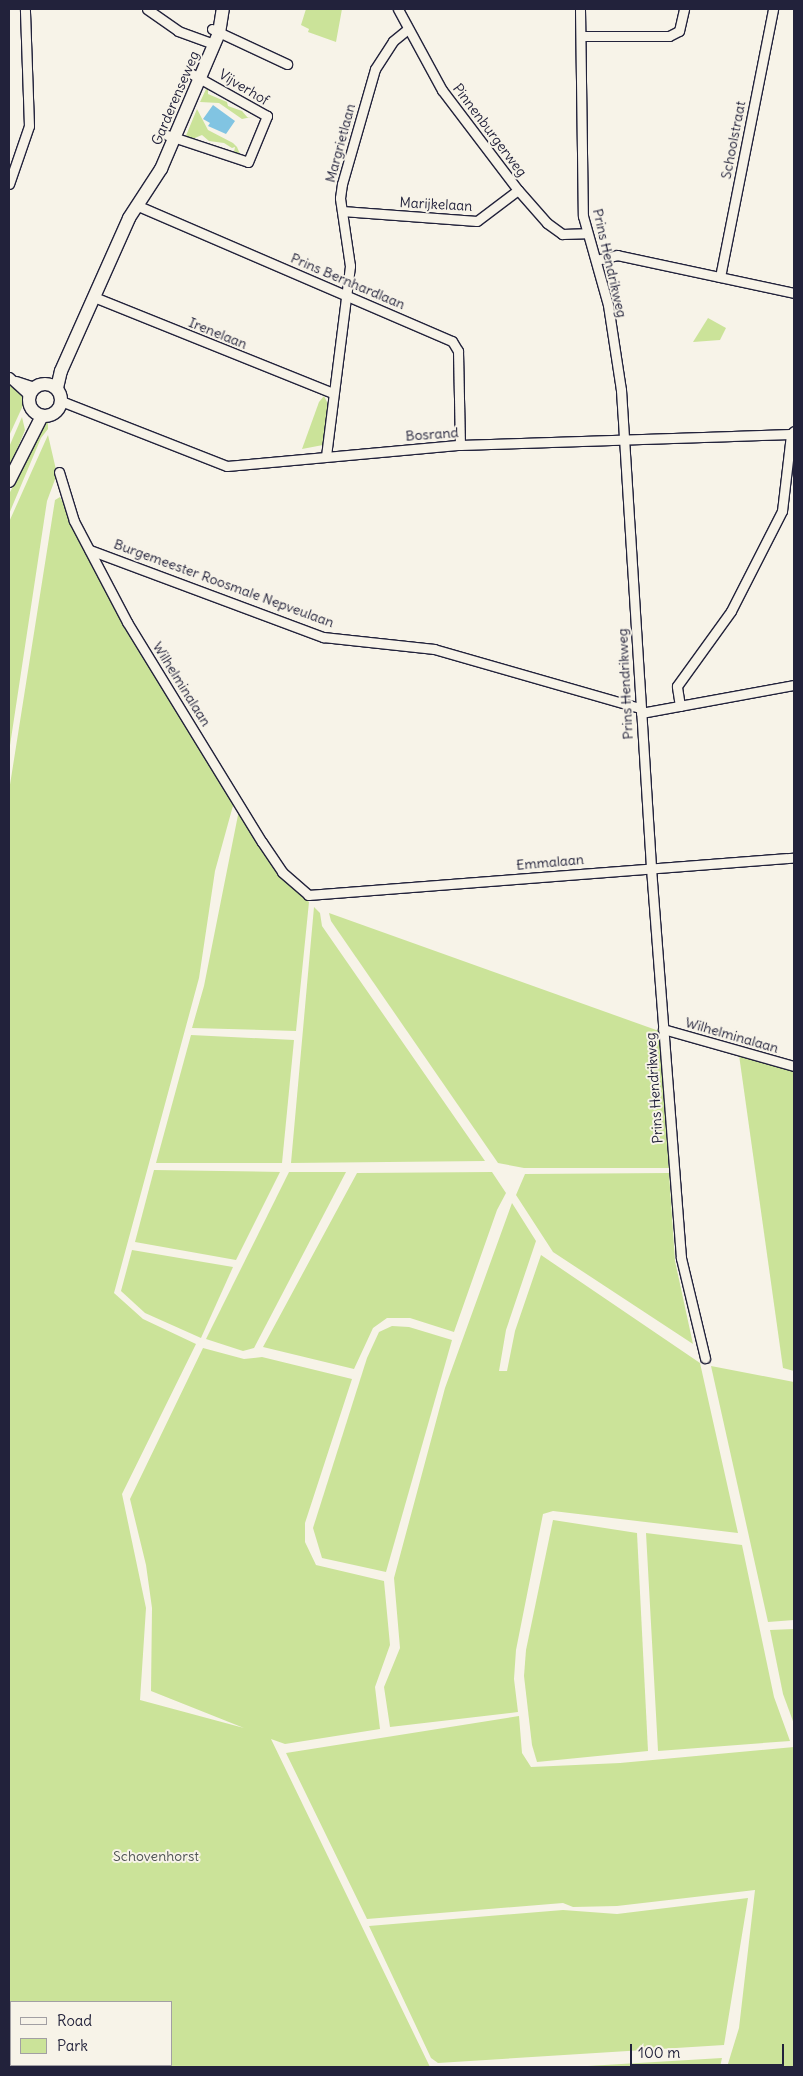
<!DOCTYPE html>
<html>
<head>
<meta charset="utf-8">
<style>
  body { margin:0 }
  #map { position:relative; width:803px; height:2076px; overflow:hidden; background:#f7f3e8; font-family:Delius,sans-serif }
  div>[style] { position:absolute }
  .green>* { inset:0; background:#cbe399 }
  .water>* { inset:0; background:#81c4e2 }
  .roads { filter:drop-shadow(1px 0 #22223b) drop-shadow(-1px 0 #22223b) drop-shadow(0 1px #22223b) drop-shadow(0 -1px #22223b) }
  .street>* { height:9px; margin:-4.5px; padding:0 4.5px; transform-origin:4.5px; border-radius:4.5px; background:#f7f3e8 }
  .secondary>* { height:12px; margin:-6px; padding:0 6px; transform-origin:6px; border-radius:6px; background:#f7f3e8 }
  .secondary>.ring { margin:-6px; padding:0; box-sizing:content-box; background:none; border:12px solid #f7f3e8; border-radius:50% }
  span { translate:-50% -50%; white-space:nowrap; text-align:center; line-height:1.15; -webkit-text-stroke:4px #f7f3e8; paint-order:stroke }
  .street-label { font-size:14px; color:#22223b }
  .park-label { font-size:14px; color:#4c5252 }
  .frame { position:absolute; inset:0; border:10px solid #22223b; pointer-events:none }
  .legend { position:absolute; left:10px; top:2001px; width:162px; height:65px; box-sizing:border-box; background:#f7f3e8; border:1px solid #a29fa3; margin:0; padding:6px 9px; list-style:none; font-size:15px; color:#22223b }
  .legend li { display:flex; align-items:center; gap:10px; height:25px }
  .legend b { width:25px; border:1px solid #a29fa3 }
  .scale { position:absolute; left:630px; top:2044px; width:154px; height:22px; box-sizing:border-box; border:2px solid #22223b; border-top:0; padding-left:6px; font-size:15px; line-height:18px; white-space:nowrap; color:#22223b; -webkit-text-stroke:4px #f7f3e8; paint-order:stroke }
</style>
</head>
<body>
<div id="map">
  <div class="green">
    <div style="clip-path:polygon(306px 9px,342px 9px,336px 42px,308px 32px,309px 29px,301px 25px)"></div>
    <div style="clip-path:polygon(208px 85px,208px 94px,227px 102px,228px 106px,242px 111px,248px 118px,256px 116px,242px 119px,219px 103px,200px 102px)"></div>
    <div style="clip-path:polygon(197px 109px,208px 130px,233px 143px,237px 147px,240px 154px,234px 152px,235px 147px,232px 148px,224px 143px,209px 141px,202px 135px,190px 140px,185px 138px)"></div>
    <div style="clip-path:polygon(708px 318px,726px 328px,720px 340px,693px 342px)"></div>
    <div style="clip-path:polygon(9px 385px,20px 393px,25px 401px,9px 436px)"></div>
    <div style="clip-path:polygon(324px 396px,328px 404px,323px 445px,302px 449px,319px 402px)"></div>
    <div style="clip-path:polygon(22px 417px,25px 430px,9px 469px,9px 447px)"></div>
    <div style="clip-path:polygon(48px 419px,48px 429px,41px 438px,9px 514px,9px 494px)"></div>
    <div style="clip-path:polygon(48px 435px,57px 474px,47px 501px,9px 752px,9px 522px)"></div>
    <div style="clip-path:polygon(evenodd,60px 497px,234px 802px,215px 871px,199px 978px,114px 1293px,143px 1319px,196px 1344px,122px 1494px,146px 1608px,140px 1700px,244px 1728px,151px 1691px,152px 1608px,146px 1565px,130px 1499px,203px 1348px,244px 1359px,262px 1357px,352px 1379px,305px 1523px,305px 1542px,316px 1565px,384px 1581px,390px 1645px,375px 1687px,380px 1729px,285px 1744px,271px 1739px,430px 2067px,9px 2067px,9px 791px,55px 500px,60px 497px,11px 2002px,171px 2002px,171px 2065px,11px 2065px,11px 2002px)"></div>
    <div style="clip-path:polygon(239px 810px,279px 874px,309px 902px,296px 1031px,192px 1028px,204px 986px)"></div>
    <div style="clip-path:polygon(314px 907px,320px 913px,322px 926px,485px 1161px,291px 1163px)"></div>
    <div style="clip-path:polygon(329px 913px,659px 1031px,669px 1168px,524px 1168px,498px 1163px,331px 921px)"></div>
    <div style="clip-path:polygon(191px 1035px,294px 1040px,282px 1163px,156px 1163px)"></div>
    <div style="clip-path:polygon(739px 1055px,794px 1070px,794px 1371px,783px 1368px)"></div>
    <div style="clip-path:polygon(154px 1170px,280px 1172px,236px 1260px,135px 1242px)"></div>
    <div style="clip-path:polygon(289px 1172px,346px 1172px,254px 1348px,243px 1351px,206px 1339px)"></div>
    <div style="clip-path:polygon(492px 1172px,506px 1193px,497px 1210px,454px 1332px,410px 1318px,387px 1318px,373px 1328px,354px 1369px,263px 1347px,357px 1173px)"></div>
    <div style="clip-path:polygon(669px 1173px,675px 1261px,693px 1344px,553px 1252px,516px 1195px,525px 1174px)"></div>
    <div style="clip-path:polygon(512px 1203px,536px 1241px,506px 1330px,499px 1371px,507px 1371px,515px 1331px,541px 1255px,700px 1363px,738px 1533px,553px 1511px,543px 1514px,516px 1650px,514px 1679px,518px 1712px,390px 1727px,384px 1687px,400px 1648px,394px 1578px,445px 1388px)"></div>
    <div style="clip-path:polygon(132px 1250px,233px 1267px,201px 1338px,145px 1313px,121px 1291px)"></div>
    <div style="clip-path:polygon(392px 1326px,409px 1327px,452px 1340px,386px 1572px,322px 1558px,313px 1528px,367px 1358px,379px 1332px)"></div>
    <div style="clip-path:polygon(711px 1366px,794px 1382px,794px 1620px,768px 1622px)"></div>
    <div style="clip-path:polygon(553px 1520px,637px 1533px,648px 1751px,537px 1762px,532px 1745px,524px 1676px,526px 1650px)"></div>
    <div style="clip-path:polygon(646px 1533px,742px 1545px,774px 1697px,790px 1741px,658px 1751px)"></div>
    <div style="clip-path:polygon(794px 1629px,794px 1724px,783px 1694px,770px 1630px)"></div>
    <div style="clip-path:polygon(519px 1716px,522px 1753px,531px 1767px,620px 1763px,794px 1747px,794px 2067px,727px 2067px,739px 2028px,755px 1890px,617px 1906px,573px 1907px,563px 1903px,367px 1919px,286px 1753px)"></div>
    <div style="clip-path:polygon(748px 1898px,724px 2045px,438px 2063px,431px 2058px,369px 1926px,563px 1910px,617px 1914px)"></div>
    <div style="clip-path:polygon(722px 2058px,720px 2067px,571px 2067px)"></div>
  </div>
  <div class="water">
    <div style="clip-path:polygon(213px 105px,235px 121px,226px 134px,208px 126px,210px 123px,203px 119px)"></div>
  </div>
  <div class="roads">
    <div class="street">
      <div style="left:147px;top:9px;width:38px;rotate:35deg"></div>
      <div style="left:178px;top:31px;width:38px;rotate:20deg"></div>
      <div style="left:398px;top:9px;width:92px;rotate:61.5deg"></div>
      <div style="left:442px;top:90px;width:126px;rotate:52.8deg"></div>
      <div style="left:518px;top:190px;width:44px;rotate:48.7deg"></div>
      <div style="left:547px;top:223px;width:19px;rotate:36deg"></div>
      <div style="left:562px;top:234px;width:24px;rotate:-2deg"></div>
      <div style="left:580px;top:9px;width:207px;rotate:89.2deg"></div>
      <div style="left:583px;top:216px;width:92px;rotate:74.3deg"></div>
      <div style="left:608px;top:305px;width:86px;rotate:81.3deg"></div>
      <div style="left:621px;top:390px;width:479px;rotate:86.4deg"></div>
      <div style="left:651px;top:868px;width:391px;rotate:85.6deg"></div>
      <div style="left:681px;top:1258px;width:103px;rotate:76.5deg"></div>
      <div style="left:212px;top:29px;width:83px;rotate:25deg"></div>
      <div style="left:581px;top:36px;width:88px"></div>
      <div style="left:669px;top:36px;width:11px;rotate:-27deg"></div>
      <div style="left:679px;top:31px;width:23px;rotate:-77deg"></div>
      <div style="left:167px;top:135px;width:85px;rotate:18.4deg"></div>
      <div style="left:248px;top:162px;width:50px;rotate:-67.6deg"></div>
      <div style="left:267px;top:116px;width:86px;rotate:-150.8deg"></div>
      <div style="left:9px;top:184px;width:61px;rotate:-71deg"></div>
      <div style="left:29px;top:126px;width:117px;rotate:-92deg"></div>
      <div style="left:136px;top:205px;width:344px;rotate:23.3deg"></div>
      <div style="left:452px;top:341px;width:12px;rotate:59deg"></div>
      <div style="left:458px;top:351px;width:94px;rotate:88.8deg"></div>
      <div style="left:342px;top:211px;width:135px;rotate:4.2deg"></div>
      <div style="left:477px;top:221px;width:51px;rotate:-37.1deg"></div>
      <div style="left:596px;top:260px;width:22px;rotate:-13deg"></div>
      <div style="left:617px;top:255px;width:181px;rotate:12.1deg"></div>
      <div style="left:720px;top:277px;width:273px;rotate:-78.8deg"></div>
      <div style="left:94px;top:297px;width:258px;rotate:21.9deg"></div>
      <div style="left:9px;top:377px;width:27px;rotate:42deg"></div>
      <div style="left:16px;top:381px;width:20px;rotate:18deg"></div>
      <div style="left:61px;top:401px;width:178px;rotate:21.4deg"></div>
      <div style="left:227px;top:466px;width:234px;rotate:-5.2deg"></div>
      <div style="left:460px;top:445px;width:331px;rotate:-1.9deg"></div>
      <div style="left:791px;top:434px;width:4px;rotate:-45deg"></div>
      <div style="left:326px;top:456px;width:192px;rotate:-82.8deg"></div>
      <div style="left:350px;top:266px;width:69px;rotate:-98.4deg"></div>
      <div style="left:340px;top:198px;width:14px;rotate:-82deg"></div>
      <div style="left:342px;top:184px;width:120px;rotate:-74deg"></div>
      <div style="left:375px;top:69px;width:33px;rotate:-57deg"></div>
      <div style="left:393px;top:41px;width:19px;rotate:-39deg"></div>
      <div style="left:59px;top:472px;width:51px;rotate:73deg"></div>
      <div style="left:74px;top:521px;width:114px;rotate:62.3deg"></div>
      <div style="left:127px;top:622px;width:258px;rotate:58.5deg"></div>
      <div style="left:262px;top:842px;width:36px;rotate:56deg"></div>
      <div style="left:282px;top:872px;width:35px;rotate:41deg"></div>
      <div style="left:308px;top:895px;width:487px;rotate:-4.4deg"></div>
      <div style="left:90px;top:550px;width:249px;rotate:20.5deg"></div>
      <div style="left:323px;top:637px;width:112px;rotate:6.2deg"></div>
      <div style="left:434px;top:649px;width:214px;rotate:16deg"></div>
      <div style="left:680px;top:706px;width:20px;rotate:-99deg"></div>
      <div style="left:677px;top:686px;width:92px;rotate:-54.2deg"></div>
      <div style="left:731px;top:611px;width:112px;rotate:-63deg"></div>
      <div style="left:782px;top:511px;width:78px;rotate:-83.3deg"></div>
      <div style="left:641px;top:713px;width:156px;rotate:-10.4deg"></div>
      <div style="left:663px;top:1029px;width:136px;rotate:15.8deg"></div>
    </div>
    <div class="secondary">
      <div class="ring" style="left:29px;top:384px;width:20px;height:20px"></div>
      <div style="left:57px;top:388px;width:17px;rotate:-77deg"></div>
      <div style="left:61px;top:371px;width:167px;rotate:-66deg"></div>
      <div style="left:129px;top:218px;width:59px;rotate:-56.9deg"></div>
      <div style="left:161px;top:169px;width:148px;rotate:-66.9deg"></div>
      <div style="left:219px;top:33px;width:24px;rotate:-81deg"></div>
      <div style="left:9px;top:481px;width:73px;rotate:-63.1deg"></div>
    </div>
  </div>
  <div class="street-label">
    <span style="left:244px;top:87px;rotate:31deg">Vijverhof</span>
    <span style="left:175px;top:98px;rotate:-67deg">Garderenseweg</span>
    <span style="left:490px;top:130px;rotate:53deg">Pinnenburgerweg</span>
    <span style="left:733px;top:140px;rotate:-79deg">Schoolstraat</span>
    <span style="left:340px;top:143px;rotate:-75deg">Margrietlaan</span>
    <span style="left:436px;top:204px;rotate:3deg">Marijkelaan</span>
    <span style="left:610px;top:263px;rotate:77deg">Prins Hendrikweg</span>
    <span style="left:348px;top:281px;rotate:23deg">Prins Bernhardlaan</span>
    <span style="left:218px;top:333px;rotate:22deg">Irenelaan</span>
    <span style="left:432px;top:434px;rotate:-4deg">Bosrand</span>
    <span style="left:224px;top:583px;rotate:20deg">Burgemeester Roosmale Nepveulaan</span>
    <span style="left:182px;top:684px;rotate:58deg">Wilhelminalaan</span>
    <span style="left:625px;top:684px;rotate:-93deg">Prins Hendrikweg</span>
    <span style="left:550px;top:862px;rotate:-5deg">Emmalaan</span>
    <span style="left:732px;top:1035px;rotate:16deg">Wilhelminalaan</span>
    <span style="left:654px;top:1088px;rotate:-94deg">Prins Hendrikweg</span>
  </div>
  <div class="park-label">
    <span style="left:156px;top:1856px">Schovenhorst</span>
  </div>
  <div class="frame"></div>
  <ul class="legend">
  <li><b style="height:6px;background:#f7f3e8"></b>Road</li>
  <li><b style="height:14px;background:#cbe399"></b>Park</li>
  </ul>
  <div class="scale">100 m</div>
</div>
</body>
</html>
